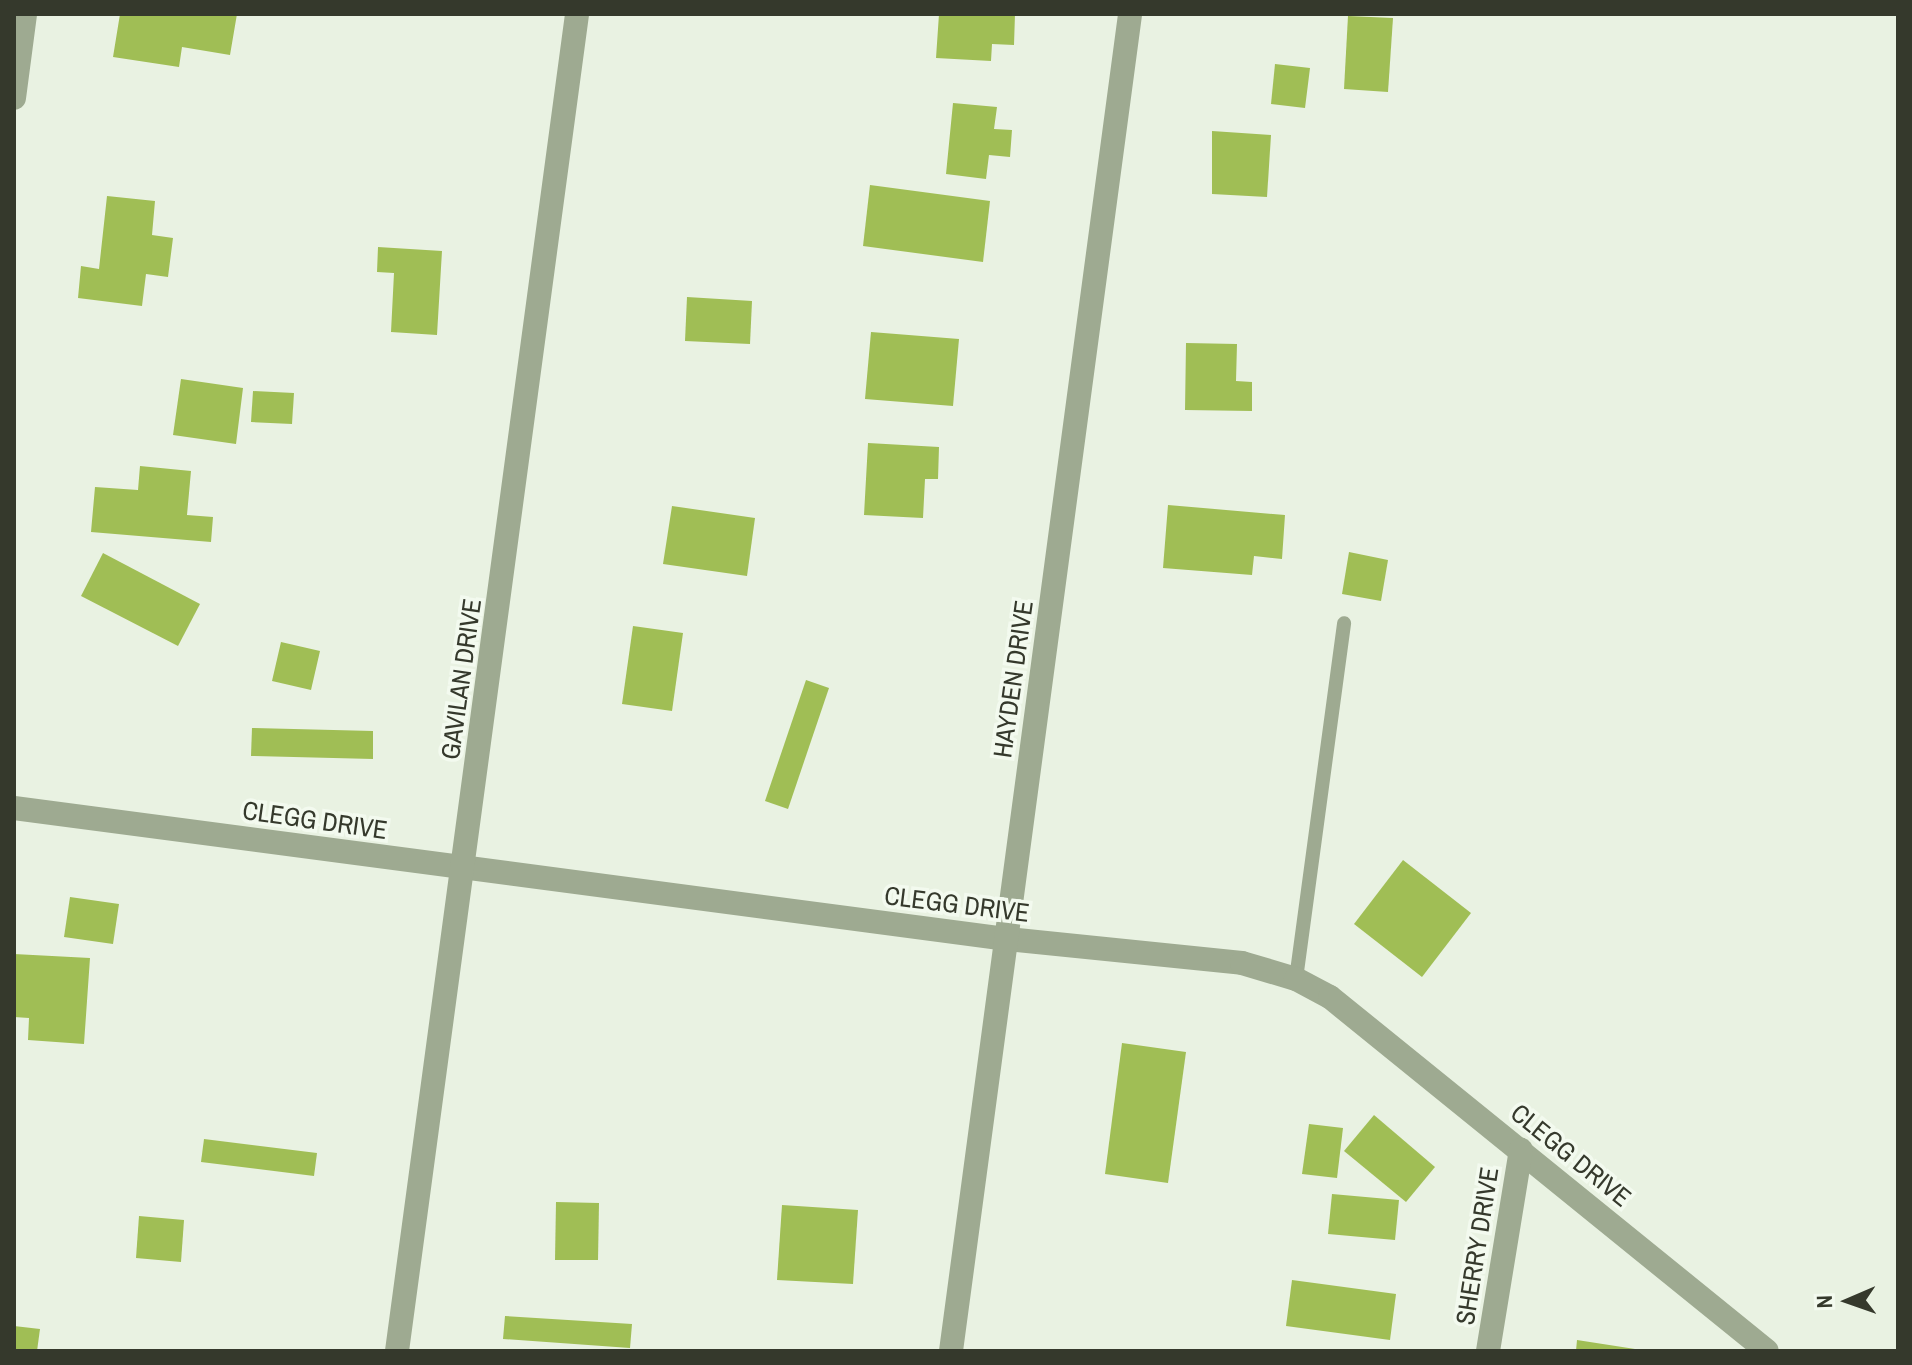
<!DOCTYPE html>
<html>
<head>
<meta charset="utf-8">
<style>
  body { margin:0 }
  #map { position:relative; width:1912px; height:1365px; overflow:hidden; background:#e9f2e2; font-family:"Archivo Narrow",sans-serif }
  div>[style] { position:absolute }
  .building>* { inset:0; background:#a0be55 }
  .lane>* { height:14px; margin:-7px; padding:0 7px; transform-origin:7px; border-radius:7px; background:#9eaa91 }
  .street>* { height:24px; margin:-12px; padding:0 12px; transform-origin:12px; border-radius:12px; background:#9eaa91 }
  span { translate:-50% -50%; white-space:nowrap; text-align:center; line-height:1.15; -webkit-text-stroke:7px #f3faef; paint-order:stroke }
  .street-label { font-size:26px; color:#35392c }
  .frame { position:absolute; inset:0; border:16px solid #35392c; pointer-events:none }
  .north { position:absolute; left:1808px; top:1261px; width:80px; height:80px; -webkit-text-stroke:6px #f3faef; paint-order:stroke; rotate:268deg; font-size:22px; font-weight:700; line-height:32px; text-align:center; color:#35392c }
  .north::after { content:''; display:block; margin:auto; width:28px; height:36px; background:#35392c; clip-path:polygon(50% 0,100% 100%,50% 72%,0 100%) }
</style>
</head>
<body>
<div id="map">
  <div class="building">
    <div style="clip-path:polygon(120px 14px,237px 14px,230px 55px,182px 47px,179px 67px,113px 57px)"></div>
    <div style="clip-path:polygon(939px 14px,1015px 14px,1014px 45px,992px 44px,991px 61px,936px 58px)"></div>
    <div style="clip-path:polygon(1348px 16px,1393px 18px,1388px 92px,1344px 89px)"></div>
    <div style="clip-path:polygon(1275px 64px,1310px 68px,1305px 108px,1271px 104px)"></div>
    <div style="clip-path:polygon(953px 103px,997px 107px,994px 129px,1012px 130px,1010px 157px,989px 155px,986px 179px,946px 174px)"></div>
    <div style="clip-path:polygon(1212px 131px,1271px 135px,1267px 197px,1212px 194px)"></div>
    <div style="clip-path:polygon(870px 185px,990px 201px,983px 262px,863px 246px)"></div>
    <div style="clip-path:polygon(107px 196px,155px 201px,152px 235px,173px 238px,168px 277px,146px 274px,142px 306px,78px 298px,81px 266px,99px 269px)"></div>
    <div style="clip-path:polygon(378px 247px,442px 251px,437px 335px,391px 332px,394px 273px,377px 272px)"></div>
    <div style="clip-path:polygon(687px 297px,752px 301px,750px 344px,685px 341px)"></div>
    <div style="clip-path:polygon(871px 332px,959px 339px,953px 406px,865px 399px)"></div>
    <div style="clip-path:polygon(1186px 343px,1237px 344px,1236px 381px,1252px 382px,1252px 411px,1185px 410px)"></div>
    <div style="clip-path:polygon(181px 379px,243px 388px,236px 444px,173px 435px)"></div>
    <div style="clip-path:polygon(253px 391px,294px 393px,292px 424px,251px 422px)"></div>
    <div style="clip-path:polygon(868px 443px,939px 447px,938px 479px,925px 479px,923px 518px,864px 515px)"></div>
    <div style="clip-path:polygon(140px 466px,191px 471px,187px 515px,213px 517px,211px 542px,91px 532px,95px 487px,138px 490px)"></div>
    <div style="clip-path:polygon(1168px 505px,1285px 515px,1282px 559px,1254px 556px,1252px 575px,1163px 568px)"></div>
    <div style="clip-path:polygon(672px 506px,755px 518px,747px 576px,663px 564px)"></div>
    <div style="clip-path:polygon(1349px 552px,1388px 560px,1381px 601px,1342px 594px)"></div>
    <div style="clip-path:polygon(103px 553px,200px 604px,178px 646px,81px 596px)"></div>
    <div style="clip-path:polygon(633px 626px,683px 633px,672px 711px,622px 704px)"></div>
    <div style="clip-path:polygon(281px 642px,320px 651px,311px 690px,272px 681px)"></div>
    <div style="clip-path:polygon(806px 680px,829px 688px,788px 809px,765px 801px)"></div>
    <div style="clip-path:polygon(252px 728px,373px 731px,373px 759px,251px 756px)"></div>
    <div style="clip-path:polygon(1403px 860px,1471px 913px,1422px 977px,1354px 924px)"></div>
    <div style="clip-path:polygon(70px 897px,119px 904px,113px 944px,64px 937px)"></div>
    <div style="clip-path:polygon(14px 954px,90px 958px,84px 1044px,28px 1040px,29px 1018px,14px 1017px)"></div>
    <div style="clip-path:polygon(1122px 1043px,1186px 1052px,1168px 1183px,1105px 1174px)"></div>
    <div style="clip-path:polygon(1374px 1115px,1435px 1167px,1406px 1202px,1344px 1151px)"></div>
    <div style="clip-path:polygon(1309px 1124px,1343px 1128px,1337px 1178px,1302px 1174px)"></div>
    <div style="clip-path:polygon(204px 1139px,317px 1153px,314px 1176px,201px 1162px)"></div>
    <div style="clip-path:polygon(1332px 1194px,1399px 1200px,1395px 1240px,1328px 1234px)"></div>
    <div style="clip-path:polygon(556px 1202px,599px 1203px,598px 1260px,555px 1260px)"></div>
    <div style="clip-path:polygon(782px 1205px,858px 1210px,853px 1284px,777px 1280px)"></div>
    <div style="clip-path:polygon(139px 1216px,184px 1220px,181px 1262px,136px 1258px)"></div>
    <div style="clip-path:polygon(1292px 1280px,1396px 1294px,1390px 1340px,1286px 1326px)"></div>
    <div style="clip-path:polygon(505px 1316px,632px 1324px,630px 1348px,503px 1339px)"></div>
    <div style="clip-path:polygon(14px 1326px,40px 1329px,37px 1351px,14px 1351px)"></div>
    <div style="clip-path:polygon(1577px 1340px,1635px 1349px,1635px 1351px,1576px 1351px)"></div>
  </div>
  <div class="lane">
    <div style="left:1296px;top:979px;width:359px;rotate:-82.3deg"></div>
  </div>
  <div class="street">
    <div style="left:14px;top:98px;width:85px;rotate:-82.5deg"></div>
    <div style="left:14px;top:808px;width:1002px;rotate:7.52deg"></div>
    <div style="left:1007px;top:939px;width:236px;rotate:5.8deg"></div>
    <div style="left:1242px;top:963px;width:56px;rotate:16.5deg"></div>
    <div style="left:1296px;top:979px;width:38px;rotate:28deg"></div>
    <div style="left:1330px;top:997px;width:562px;rotate:39.01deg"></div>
    <div style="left:397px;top:1351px;width:1349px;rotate:-82.33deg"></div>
    <div style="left:951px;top:1351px;width:1349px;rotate:-82.37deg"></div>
    <div style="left:1488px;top:1351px;width:204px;rotate:-80.7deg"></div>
  </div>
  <div class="street-label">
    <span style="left:461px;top:679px;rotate:-82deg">GAVILAN DRIVE</span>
    <span style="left:1013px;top:679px;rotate:-82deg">HAYDEN DRIVE</span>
    <span style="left:315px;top:820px;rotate:8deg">CLEGG DRIVE</span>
    <span style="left:957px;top:904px;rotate:7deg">CLEGG DRIVE</span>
    <span style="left:1571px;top:1155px;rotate:39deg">CLEGG DRIVE</span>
    <span style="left:1477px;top:1246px;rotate:-81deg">SHERRY DRIVE</span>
  </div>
  <div class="frame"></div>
  <div class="north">N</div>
</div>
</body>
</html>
